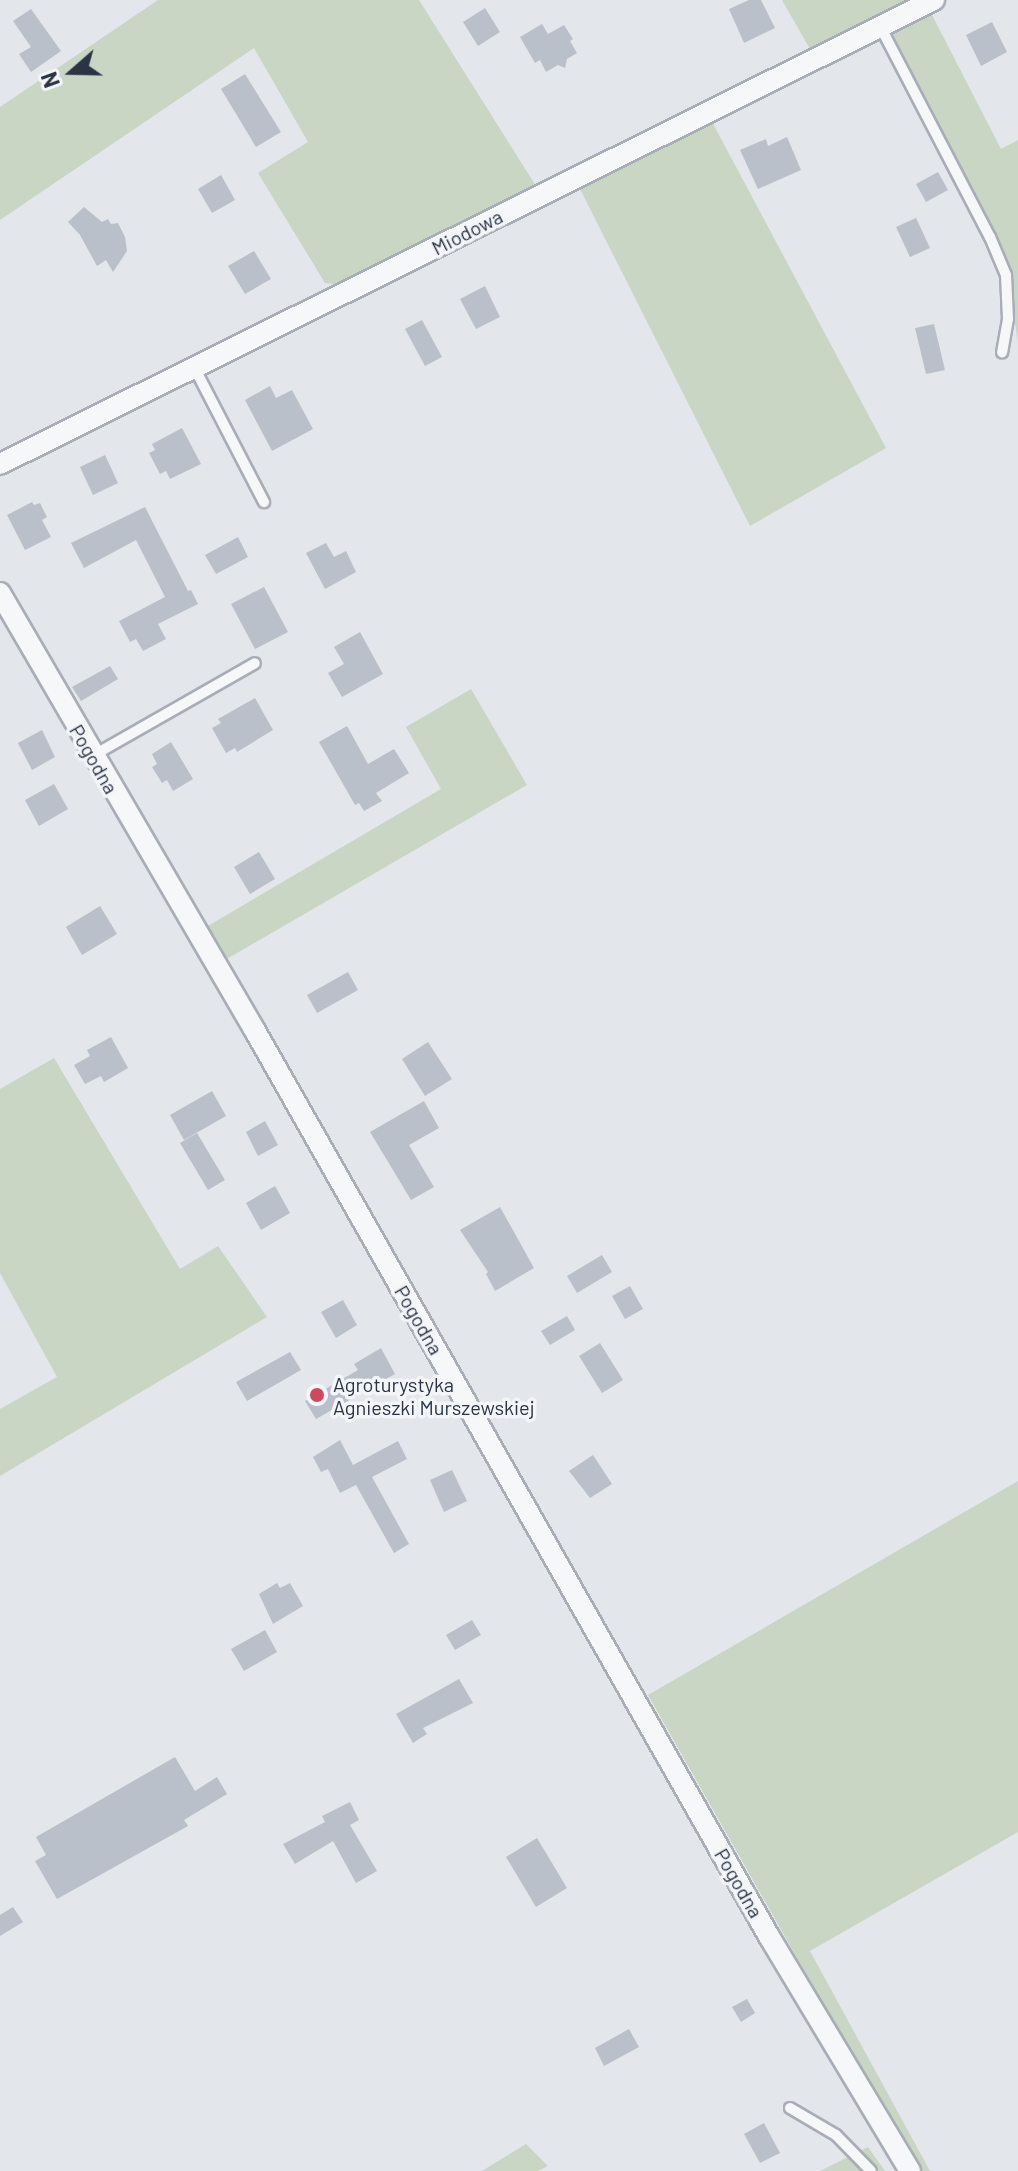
<!DOCTYPE html>
<html>
<head>
<meta charset="utf-8">
<style>
  body { margin:0 }
  #map { position:relative; width:1018px; height:2171px; overflow:hidden; background:#e3e6eb; font-family:Barlow,sans-serif }
  div>[style] { position:absolute }
  .green>* { inset:0; background:#c9d6c4 }
  .building>* { inset:0; background:#bac0c9 }
  .roads { filter:drop-shadow(2px 0 #a8adb6) drop-shadow(-2px 0 #a8adb6) drop-shadow(0 2px #a8adb6) drop-shadow(0 -2px #a8adb6) }
  .service>* { height:10px; margin:-5px; padding:0 5px; transform-origin:5px; border-radius:5px; background:#f6f7f9 }
  .minor>* { height:20px; margin:-10px; padding:0 10px; transform-origin:10px; border-radius:10px; background:#f6f7f9 }
  .dots>* { width:22px; height:22px; translate:-50% -50%; box-sizing:border-box; border:4px solid #f3f5f8; border-radius:50% }
  span { translate:-50% -50%; white-space:nowrap; text-align:center; line-height:1.15; -webkit-text-stroke:7px #f3f5f8; paint-order:stroke }
  .street-label { font-size:20px; color:#2a3444 }
  .poi-label { font-size:20px; color:#2a3444 }
  .left { translate:0 -50%; text-align:left }
  .north { position:absolute; left:32px; top:32px; width:80px; height:80px; -webkit-text-stroke:6px #f3f5f8; paint-order:stroke; rotate:250deg; font-size:22px; font-weight:700; line-height:32px; text-align:center; color:#2a3444 }
  .north::after { content:''; display:block; margin:auto; width:28px; height:36px; background:#2a3444; clip-path:polygon(50% 0,100% 100%,50% 72%,0 100%) }
</style>
</head>
<body>
<div id="map">
  <div class="green">
    <div style="clip-path:polygon(158px 0,419px 0,536px 186px,342px 285px,325px 283px,258px 173px,308px 142px,254px 48px,0 220px,0 107px)"></div>
    <div style="clip-path:polygon(782px 0,909px 0,810px 49px)"></div>
    <div style="clip-path:polygon(931px 13px,1001px 149px,1018px 140px,1018px 342px,1006px 264px,892px 34px)"></div>
    <div style="clip-path:polygon(711px 120px,886px 448px,750px 526px,578px 185px)"></div>
    <div style="clip-path:polygon(471px 689px,527px 785px,225px 960px,206px 927px,441px 789px,406px 727px)"></div>
    <div style="clip-path:polygon(54px 1058px,180px 1269px,218px 1246px,267px 1317px,0 1476px,0 1409px,57px 1377px,0 1273px,0 1089px)"></div>
    <div style="clip-path:polygon(1018px 1481px,1018px 1832px,810px 1951px,930px 2171px,918px 2171px,648px 1695px)"></div>
    <div style="clip-path:polygon(526px 2144px,548px 2166px,538px 2171px,482px 2171px)"></div>
    <div style="clip-path:polygon(868px 2147px,885px 2171px,820px 2171px)"></div>
  </div>
  <div class="building">
    <div style="clip-path:polygon(749px 0,761px 0,775px 28px,744px 43px,729px 9px)"></div>
    <div style="clip-path:polygon(485px 8px,500px 32px,478px 46px,463px 22px)"></div>
    <div style="clip-path:polygon(31px 9px,61px 51px,31px 72px,19px 54px,31px 47px,13px 21px)"></div>
    <div style="clip-path:polygon(992px 22px,1007px 52px,981px 66px,966px 35px)"></div>
    <div style="clip-path:polygon(542px 24px,548px 34px,564px 25px,573px 39px,570px 41px,577px 53px,567px 59px,565px 68px,558px 65px,546px 72px,540px 60px,535px 63px,520px 37px)"></div>
    <div style="clip-path:polygon(245px 74px,281px 132px,256px 147px,221px 89px)"></div>
    <div style="clip-path:polygon(787px 137px,801px 170px,758px 189px,740px 150px,766px 139px,768px 146px)"></div>
    <div style="clip-path:polygon(938px 172px,948px 190px,926px 202px,916px 184px)"></div>
    <div style="clip-path:polygon(221px 175px,235px 200px,212px 213px,198px 189px)"></div>
    <div style="clip-path:polygon(84px 207px,102px 222px,108px 219px,111px 224px,118px 223px,125px 237px,127px 251px,113px 272px,106px 260px,97px 266px,80px 235px,68px 222px)"></div>
    <div style="clip-path:polygon(916px 218px,930px 248px,910px 257px,896px 227px)"></div>
    <div style="clip-path:polygon(254px 251px,271px 279px,245px 294px,228px 266px)"></div>
    <div style="clip-path:polygon(485px 286px,500px 317px,476px 329px,460px 299px)"></div>
    <div style="clip-path:polygon(422px 320px,442px 357px,425px 366px,405px 329px)"></div>
    <div style="clip-path:polygon(934px 324px,945px 370px,926px 374px,915px 328px)"></div>
    <div style="clip-path:polygon(270px 386px,276px 398px,292px 390px,313px 429px,272px 451px,245px 400px)"></div>
    <div style="clip-path:polygon(182px 428px,201px 464px,170px 479px,166px 471px,160px 474px,149px 453px,155px 450px,152px 444px)"></div>
    <div style="clip-path:polygon(105px 455px,118px 483px,93px 495px,80px 467px)"></div>
    <div style="clip-path:polygon(32px 502px,34px 505px,40px 503px,47px 517px,42px 520px,51px 537px,25px 550px,7px 515px)"></div>
    <div style="clip-path:polygon(145px 507px,188px 591px,191px 590px,198px 604px,158px 624px,166px 639px,143px 651px,136px 639px,130px 642px,119px 621px,165px 597px,136px 540px,84px 568px,71px 543px)"></div>
    <div style="clip-path:polygon(238px 537px,248px 557px,216px 574px,205px 555px)"></div>
    <div style="clip-path:polygon(326px 543px,334px 557px,346px 551px,356px 572px,325px 589px,306px 553px)"></div>
    <div style="clip-path:polygon(264px 587px,288px 632px,255px 649px,231px 604px)"></div>
    <div style="clip-path:polygon(360px 632px,383px 674px,342px 697px,328px 673px,344px 664px,334px 647px)"></div>
    <div style="clip-path:polygon(110px 666px,118px 679px,81px 701px,72px 687px)"></div>
    <div style="clip-path:polygon(255px 698px,273px 730px,237px 752px,235px 748px,226px 753px,212px 728px,221px 723px,218px 719px)"></div>
    <div style="clip-path:polygon(347px 726px,368px 764px,394px 749px,409px 773px,376px 793px,382px 801px,364px 811px,359px 803px,355px 805px,319px 742px)"></div>
    <div style="clip-path:polygon(42px 730px,55px 757px,32px 770px,18px 743px)"></div>
    <div style="clip-path:polygon(171px 742px,193px 779px,173px 791px,167px 780px,162px 783px,152px 767px,157px 764px,152px 754px)"></div>
    <div style="clip-path:polygon(54px 784px,68px 809px,39px 826px,25px 800px)"></div>
    <div style="clip-path:polygon(259px 852px,275px 879px,250px 894px,234px 867px)"></div>
    <div style="clip-path:polygon(100px 906px,117px 934px,82px 955px,66px 927px)"></div>
    <div style="clip-path:polygon(348px 972px,358px 990px,317px 1013px,307px 995px)"></div>
    <div style="clip-path:polygon(111px 1037px,128px 1068px,104px 1082px,101px 1076px,85px 1084px,74px 1065px,90px 1056px,87px 1050px)"></div>
    <div style="clip-path:polygon(428px 1042px,452px 1079px,425px 1096px,402px 1059px)"></div>
    <div style="clip-path:polygon(212px 1091px,226px 1116px,184px 1140px,170px 1115px)"></div>
    <div style="clip-path:polygon(424px 1101px,439px 1128px,409px 1145px,434px 1187px,411px 1200px,370px 1132px)"></div>
    <div style="clip-path:polygon(265px 1121px,278px 1145px,258px 1156px,246px 1132px)"></div>
    <div style="clip-path:polygon(197px 1133px,225px 1180px,208px 1190px,180px 1143px)"></div>
    <div style="clip-path:polygon(275px 1186px,290px 1213px,261px 1230px,246px 1203px)"></div>
    <div style="clip-path:polygon(500px 1207px,534px 1268px,495px 1291px,486px 1274px,488px 1272px,460px 1230px)"></div>
    <div style="clip-path:polygon(602px 1255px,612px 1272px,577px 1293px,567px 1276px)"></div>
    <div style="clip-path:polygon(630px 1286px,643px 1309px,625px 1319px,612px 1296px)"></div>
    <div style="clip-path:polygon(343px 1300px,357px 1325px,336px 1338px,321px 1312px)"></div>
    <div style="clip-path:polygon(567px 1316px,575px 1330px,550px 1345px,541px 1331px)"></div>
    <div style="clip-path:polygon(600px 1343px,623px 1380px,602px 1393px,579px 1356px)"></div>
    <div style="clip-path:polygon(381px 1348px,395px 1374px,316px 1419px,305px 1401px,358px 1370px,354px 1364px)"></div>
    <div style="clip-path:polygon(290px 1352px,301px 1370px,247px 1401px,236px 1382px)"></div>
    <div style="clip-path:polygon(340px 1440px,353px 1465px,398px 1441px,407px 1459px,372px 1477px,409px 1544px,394px 1553px,356px 1485px,340px 1493px,328px 1469px,321px 1472px,313px 1457px)"></div>
    <div style="clip-path:polygon(593px 1455px,612px 1484px,590px 1498px,569px 1471px)"></div>
    <div style="clip-path:polygon(452px 1470px,467px 1501px,444px 1512px,430px 1480px)"></div>
    <div style="clip-path:polygon(277px 1583px,280px 1588px,290px 1583px,303px 1606px,273px 1624px,259px 1594px)"></div>
    <div style="clip-path:polygon(472px 1620px,481px 1635px,455px 1650px,446px 1635px)"></div>
    <div style="clip-path:polygon(265px 1630px,277px 1652px,244px 1671px,231px 1649px)"></div>
    <div style="clip-path:polygon(459px 1679px,473px 1703px,423px 1728px,427px 1734px,413px 1743px,396px 1714px)"></div>
    <div style="clip-path:polygon(175px 1757px,195px 1791px,217px 1777px,227px 1794px,184px 1820px,188px 1826px,57px 1899px,35px 1861px,46px 1855px,36px 1837px)"></div>
    <div style="clip-path:polygon(350px 1802px,359px 1820px,350px 1825px,377px 1871px,356px 1883px,333px 1841px,295px 1864px,283px 1844px,325px 1822px,322px 1816px)"></div>
    <div style="clip-path:polygon(537px 1838px,567px 1888px,536px 1907px,506px 1857px)"></div>
    <div style="clip-path:polygon(13px 1907px,23px 1922px,0 1936px,0 1915px)"></div>
    <div style="clip-path:polygon(747px 1999px,755px 2013px,741px 2022px,732px 2007px)"></div>
    <div style="clip-path:polygon(629px 2029px,639px 2047px,604px 2066px,595px 2048px)"></div>
    <div style="clip-path:polygon(764px 2123px,780px 2153px,760px 2163px,744px 2134px)"></div>
  </div>
  <div class="roads">
    <div class="service">
      <div style="left:880px;top:26px;width:238px;rotate:62.5deg"></div>
      <div style="left:990px;top:237px;width:41px;rotate:67.2deg"></div>
      <div style="left:1006px;top:275px;width:44px;rotate:87.4deg"></div>
      <div style="left:1008px;top:319px;width:34px;rotate:100deg"></div>
      <div style="left:195px;top:369px;width:150px;rotate:62.6deg"></div>
      <div style="left:94px;top:755px;width:185px;rotate:-29.7deg"></div>
      <div style="left:790px;top:2108px;width:53px;rotate:30.4deg"></div>
      <div style="left:836px;top:2135px;width:50px;rotate:45.8deg"></div>
    </div>
    <div class="minor">
      <div style="left:0;top:464px;width:1043px;rotate:-26.42deg"></div>
      <div style="left:0;top:593px;width:505px;rotate:59.78deg"></div>
      <div style="left:254px;top:1029px;width:1045px;rotate:60.42deg"></div>
      <div style="left:770px;top:1938px;width:272px;rotate:59deg"></div>
    </div>
  </div>
  <div class="dots">
    <div style="left:317px;top:1395px;background:#d3465e"></div>
  </div>
  <div class="street-label">
    <span style="left:467px;top:232px;rotate:-27deg">Miodowa</span>
    <span style="left:94px;top:759px;rotate:60deg">Pogodna</span>
    <span style="left:419px;top:1320px;rotate:60deg">Pogodna</span>
    <span style="left:739px;top:1883px;rotate:60deg">Pogodna</span>
  </div>
  <div class="poi-label">
    <span class="left" style="left:333px;top:1396px">Agroturystyka<br>Agnieszki Murszewskiej</span>
  </div>
  <div class="north">N</div>
</div>
</body>
</html>
